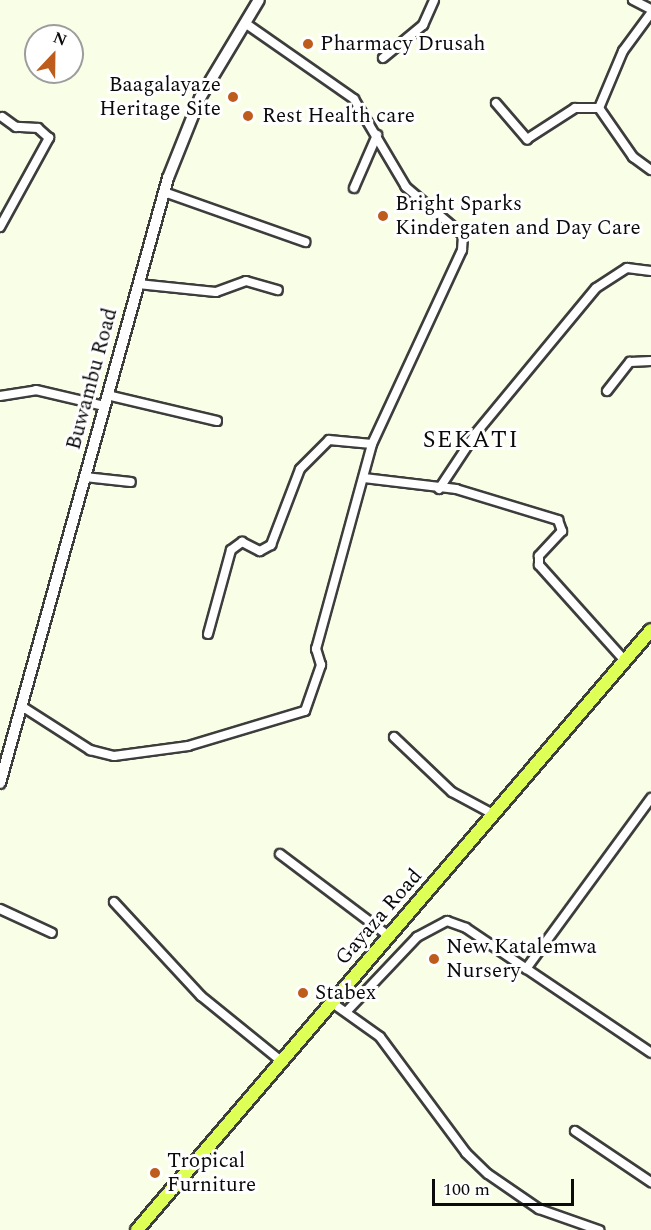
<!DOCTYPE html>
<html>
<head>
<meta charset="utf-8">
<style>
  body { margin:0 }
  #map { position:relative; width:651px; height:1230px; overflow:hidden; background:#f9ffe6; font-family:Spectral,serif }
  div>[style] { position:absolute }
  .roads { filter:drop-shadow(2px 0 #3d3d3d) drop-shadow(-2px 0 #3d3d3d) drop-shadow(0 2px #3d3d3d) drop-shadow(0 -2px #3d3d3d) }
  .minor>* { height:8px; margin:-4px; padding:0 4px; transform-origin:4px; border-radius:4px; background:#fff }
  .tertiary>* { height:10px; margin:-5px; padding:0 5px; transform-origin:5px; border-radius:5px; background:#fff }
  .primary>* { height:12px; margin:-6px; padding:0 6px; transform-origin:6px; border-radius:6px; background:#deff56 }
  .dots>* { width:16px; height:16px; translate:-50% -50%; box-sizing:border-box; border:3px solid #fff; border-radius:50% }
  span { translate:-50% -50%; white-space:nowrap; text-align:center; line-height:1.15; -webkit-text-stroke:6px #fff; paint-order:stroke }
  .poi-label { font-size:21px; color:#0a0a0a }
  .left { translate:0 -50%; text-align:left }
  .right { translate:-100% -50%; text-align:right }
  .street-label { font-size:21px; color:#0a0a0a }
  .quarter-label { font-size:24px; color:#0a0a0a; letter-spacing:1.5px }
  .north { position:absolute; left:24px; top:24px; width:60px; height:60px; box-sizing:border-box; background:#fff; border:2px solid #9d9d9d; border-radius:50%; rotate:22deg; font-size:16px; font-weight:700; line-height:24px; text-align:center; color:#0a0a0a }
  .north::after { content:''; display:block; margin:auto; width:21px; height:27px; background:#be5c1d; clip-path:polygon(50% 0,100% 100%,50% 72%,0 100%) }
  .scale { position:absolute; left:432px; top:1179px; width:142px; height:27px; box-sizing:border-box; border:3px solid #0a0a0a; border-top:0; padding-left:8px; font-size:18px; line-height:21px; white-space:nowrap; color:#0a0a0a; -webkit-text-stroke:4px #fff; paint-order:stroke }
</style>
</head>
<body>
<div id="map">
  <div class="roads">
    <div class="minor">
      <div style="left:633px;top:0;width:20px;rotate:27deg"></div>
      <div style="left:651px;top:13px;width:47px;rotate:126.4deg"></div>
      <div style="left:623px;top:51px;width:62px;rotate:112.8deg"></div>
      <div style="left:599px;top:108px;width:60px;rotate:55.2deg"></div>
      <div style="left:633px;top:157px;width:22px;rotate:36deg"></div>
      <div style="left:383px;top:58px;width:52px;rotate:-39.5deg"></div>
      <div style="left:423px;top:25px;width:27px;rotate:-66deg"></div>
      <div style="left:496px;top:103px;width:48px;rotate:49.3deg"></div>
      <div style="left:527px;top:139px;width:57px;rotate:-32.9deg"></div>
      <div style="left:575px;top:108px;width:24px"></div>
      <div style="left:354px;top:188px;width:58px;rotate:-66.5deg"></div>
      <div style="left:164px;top:192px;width:150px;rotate:19.5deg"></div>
      <div style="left:0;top:227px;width:102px;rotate:-61.2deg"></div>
      <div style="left:49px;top:138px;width:15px;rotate:-138deg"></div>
      <div style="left:38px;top:128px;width:22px;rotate:-177deg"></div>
      <div style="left:16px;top:127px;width:17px;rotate:-144deg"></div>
      <div style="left:138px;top:284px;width:78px;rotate:5.9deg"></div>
      <div style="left:216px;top:292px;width:32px;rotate:-20deg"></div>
      <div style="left:246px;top:281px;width:33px;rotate:16deg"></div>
      <div style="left:607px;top:391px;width:37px;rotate:-52deg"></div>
      <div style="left:630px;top:362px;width:21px;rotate:-3deg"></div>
      <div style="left:107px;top:395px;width:113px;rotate:13.3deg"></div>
      <div style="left:0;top:396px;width:36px;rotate:-9deg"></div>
      <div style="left:36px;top:390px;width:70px;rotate:13.2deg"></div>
      <div style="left:85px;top:477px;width:46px;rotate:6.2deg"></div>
      <div style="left:364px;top:478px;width:93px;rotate:6.8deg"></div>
      <div style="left:456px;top:489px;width:107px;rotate:16.9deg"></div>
      <div style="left:558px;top:520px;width:12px;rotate:70deg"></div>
      <div style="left:562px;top:531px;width:34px;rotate:133deg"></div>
      <div style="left:539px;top:556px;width:9px;rotate:90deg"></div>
      <div style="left:539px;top:565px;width:129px;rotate:48.1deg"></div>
      <div style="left:439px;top:489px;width:67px;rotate:-56.5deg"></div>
      <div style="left:476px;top:433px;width:188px;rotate:-50.4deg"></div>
      <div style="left:596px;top:288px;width:37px;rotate:-33deg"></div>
      <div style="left:627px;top:268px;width:24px;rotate:7deg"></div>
      <div style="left:208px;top:634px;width:87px;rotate:-74.7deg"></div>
      <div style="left:231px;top:550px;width:14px;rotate:-36deg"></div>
      <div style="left:242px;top:542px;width:20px;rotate:27deg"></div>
      <div style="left:260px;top:551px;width:13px;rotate:-29deg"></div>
      <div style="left:271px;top:545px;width:81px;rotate:-69.1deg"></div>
      <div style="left:300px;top:469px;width:41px;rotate:-45deg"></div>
      <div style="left:329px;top:440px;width:43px;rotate:5.3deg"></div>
      <div style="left:23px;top:707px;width:80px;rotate:32.7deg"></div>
      <div style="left:90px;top:750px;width:25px;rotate:14deg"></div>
      <div style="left:114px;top:756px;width:75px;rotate:-7.7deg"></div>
      <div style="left:188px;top:746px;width:122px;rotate:-16.7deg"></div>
      <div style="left:305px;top:711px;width:49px;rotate:-70.8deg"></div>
      <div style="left:321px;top:665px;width:17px;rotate:-107deg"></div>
      <div style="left:316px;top:649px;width:213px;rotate:-74.7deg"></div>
      <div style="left:372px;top:444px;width:214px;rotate:-65.1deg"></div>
      <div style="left:462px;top:250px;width:15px;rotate:-86deg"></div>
      <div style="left:463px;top:235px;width:75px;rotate:-139.9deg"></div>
      <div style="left:406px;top:187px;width:102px;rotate:-120.6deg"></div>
      <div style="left:354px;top:99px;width:133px;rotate:-145.1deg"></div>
      <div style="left:394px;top:737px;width:80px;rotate:43.5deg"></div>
      <div style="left:452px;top:792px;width:47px;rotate:28.2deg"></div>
      <div style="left:280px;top:854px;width:136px;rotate:37deg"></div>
      <div style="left:114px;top:902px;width:128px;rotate:47.2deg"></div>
      <div style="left:201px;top:996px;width:103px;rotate:39.1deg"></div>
      <div style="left:0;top:909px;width:57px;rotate:24.8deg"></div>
      <div style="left:526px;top:969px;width:212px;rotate:-53.8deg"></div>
      <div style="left:331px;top:1002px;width:60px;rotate:35.5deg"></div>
      <div style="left:380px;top:1037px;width:144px;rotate:53.4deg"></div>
      <div style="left:466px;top:1153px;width:30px;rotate:44deg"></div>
      <div style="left:488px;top:1174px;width:62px;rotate:34.5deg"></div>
      <div style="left:539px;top:1209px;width:64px;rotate:19.3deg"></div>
      <div style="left:347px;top:1011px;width:102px;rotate:-46.6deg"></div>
      <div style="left:417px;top:937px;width:34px;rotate:-28deg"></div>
      <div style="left:447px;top:921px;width:20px;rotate:20deg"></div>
      <div style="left:466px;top:928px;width:223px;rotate:34deg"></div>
      <div style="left:575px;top:1131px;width:92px;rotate:33.9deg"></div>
    </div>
    <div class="tertiary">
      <div style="left:0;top:783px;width:628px;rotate:-74.48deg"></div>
      <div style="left:168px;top:178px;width:86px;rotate:-68.2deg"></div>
      <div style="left:200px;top:98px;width:114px;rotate:-59deg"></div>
    </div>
    <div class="primary">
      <div style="left:137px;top:1230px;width:790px;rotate:-49.41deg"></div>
    </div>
  </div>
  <div class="dots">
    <div style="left:308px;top:44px;background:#be5c1d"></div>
    <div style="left:233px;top:97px;background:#be5c1d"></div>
    <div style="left:248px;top:116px;background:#be5c1d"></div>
    <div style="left:383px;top:216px;background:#be5c1d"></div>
    <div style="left:434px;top:959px;background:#be5c1d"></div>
    <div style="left:303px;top:993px;background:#be5c1d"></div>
    <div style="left:155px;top:1173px;background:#be5c1d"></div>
  </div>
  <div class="poi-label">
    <span class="left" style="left:320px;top:44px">Pharmacy Drusah</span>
    <span class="right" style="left:221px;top:97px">Baagalayaze<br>Heritage Site</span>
    <span class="left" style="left:262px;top:116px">Rest Health care</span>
    <span class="left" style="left:395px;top:216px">Bright Sparks<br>Kindergaten and Day Care</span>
    <span class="left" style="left:446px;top:959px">New Katalemwa<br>Nursery</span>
    <span class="left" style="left:315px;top:993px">Stabex</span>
    <span class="left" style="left:167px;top:1173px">Tropical<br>Furniture</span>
  </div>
  <div class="street-label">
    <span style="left:92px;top:379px;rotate:-75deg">Buwambu Road</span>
    <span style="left:379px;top:917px;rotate:-49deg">Gayaza Road</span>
  </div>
  <div class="quarter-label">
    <span style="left:471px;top:441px">SEKATI</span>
  </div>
  <div class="north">N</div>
  <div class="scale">100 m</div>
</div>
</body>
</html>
